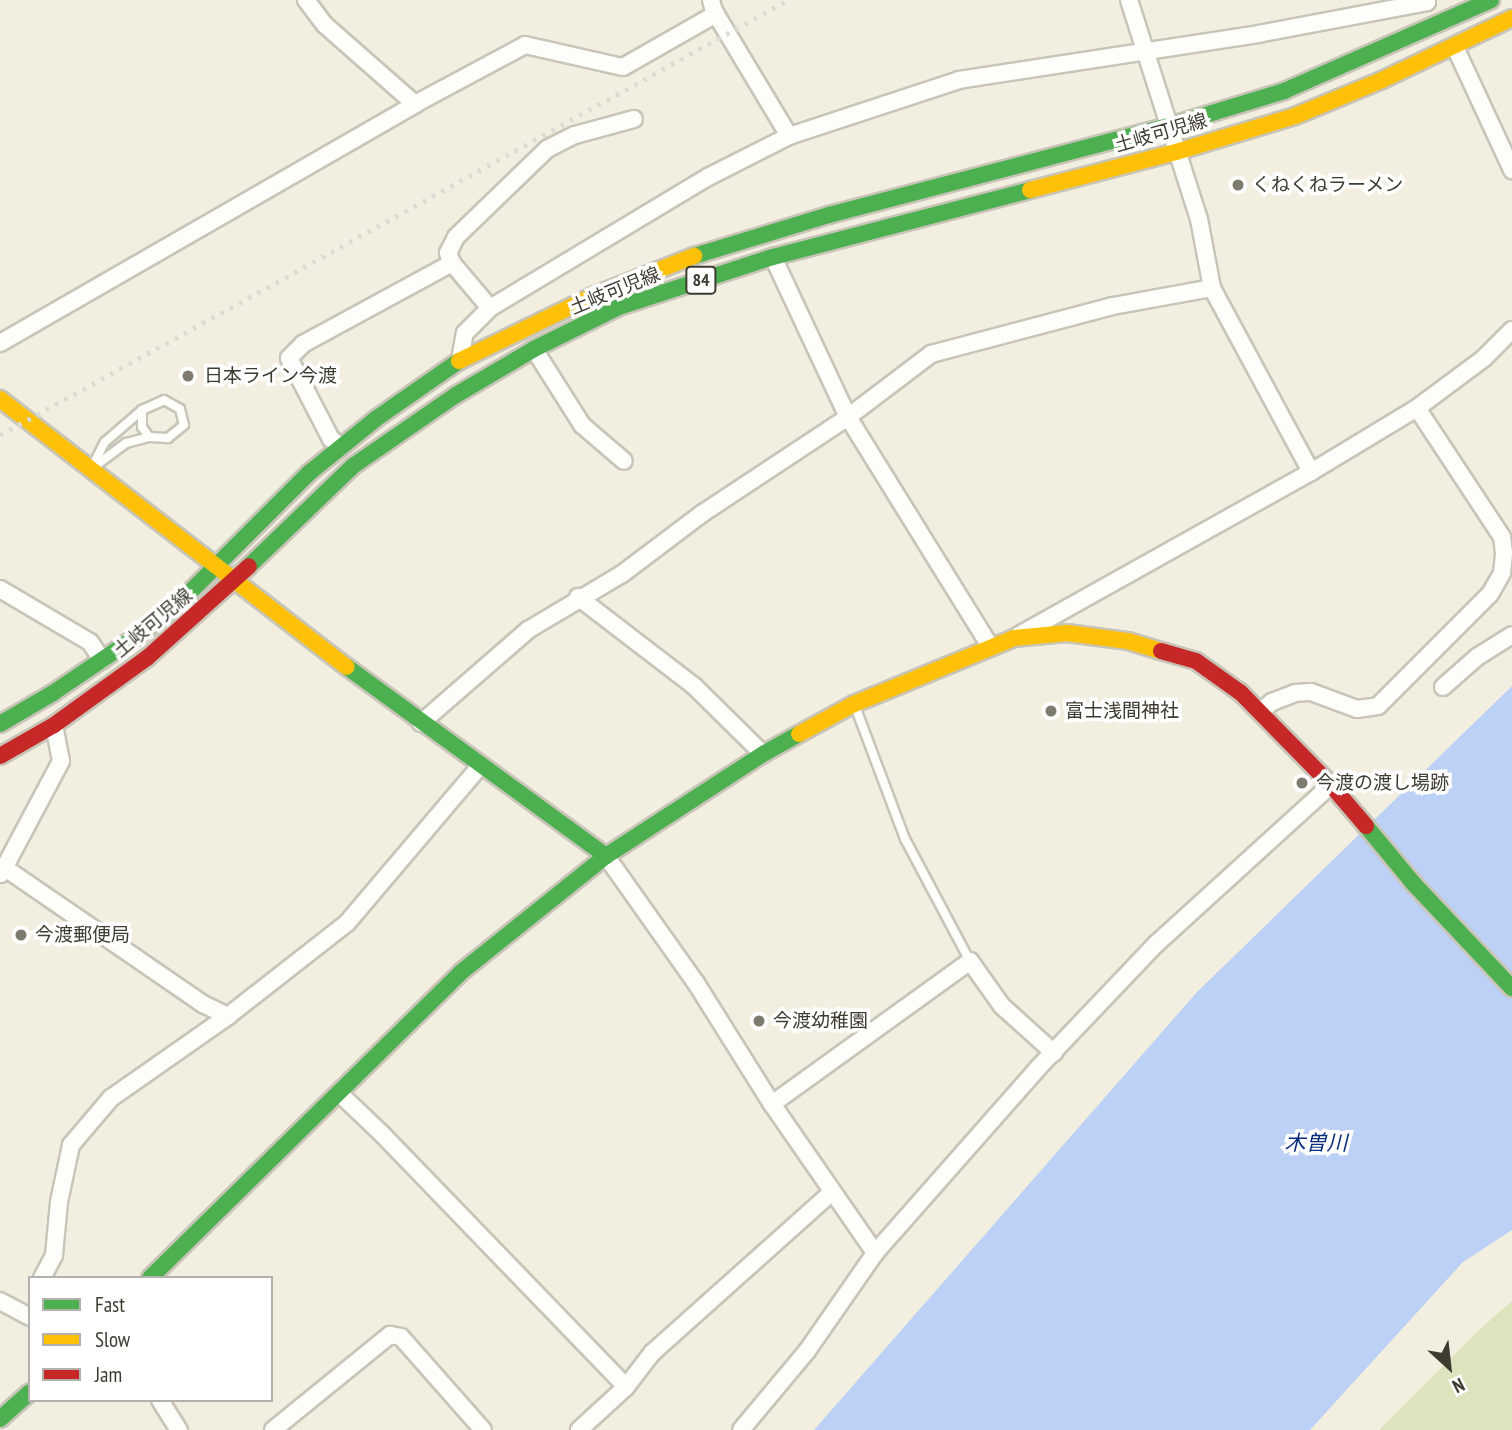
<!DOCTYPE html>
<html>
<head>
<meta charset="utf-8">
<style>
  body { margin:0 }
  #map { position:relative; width:1512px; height:1430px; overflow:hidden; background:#f3efe0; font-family:"PT Sans Narrow","Noto Sans JP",sans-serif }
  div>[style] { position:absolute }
  .green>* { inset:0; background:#dde3bd }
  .water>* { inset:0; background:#bcd1f5 }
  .roads { filter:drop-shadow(2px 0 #c8c5b8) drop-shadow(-2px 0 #c8c5b8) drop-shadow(0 2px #c8c5b8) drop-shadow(0 -2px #c8c5b8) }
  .lane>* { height:8px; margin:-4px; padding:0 4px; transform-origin:4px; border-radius:4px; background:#fdfdfa }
  .street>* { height:16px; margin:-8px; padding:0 8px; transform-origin:8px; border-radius:8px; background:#fdfdfa }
  .fast>* { height:16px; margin:-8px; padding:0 8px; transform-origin:8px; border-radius:8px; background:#4caf50 }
  .slow>* { height:16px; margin:-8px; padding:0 8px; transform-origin:8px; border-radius:8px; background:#ffc107 }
  .jam>* { height:16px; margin:-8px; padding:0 8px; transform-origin:8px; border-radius:8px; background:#c62828 }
  .rail>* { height:5px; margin-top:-2.5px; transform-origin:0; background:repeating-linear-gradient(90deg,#dcdbd6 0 3.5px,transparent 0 10.5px) }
  .dots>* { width:19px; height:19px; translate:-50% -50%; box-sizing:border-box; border:4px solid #fff; border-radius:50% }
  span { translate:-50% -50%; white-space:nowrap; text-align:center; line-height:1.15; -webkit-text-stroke:7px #fff; paint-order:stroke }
  .shield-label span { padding:2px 5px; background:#fff; border:2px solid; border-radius:5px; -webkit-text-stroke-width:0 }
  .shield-label { font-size:18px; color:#3e3b30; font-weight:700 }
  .street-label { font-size:19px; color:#3e3b30 }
  .poi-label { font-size:19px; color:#3e3b30 }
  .left { translate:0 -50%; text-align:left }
  .water-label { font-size:21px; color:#092e7e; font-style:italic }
  .legend { position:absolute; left:28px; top:1276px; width:245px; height:126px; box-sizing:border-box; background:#fff; border:2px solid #b2b1ac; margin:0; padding:9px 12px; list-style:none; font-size:21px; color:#3e3b30 }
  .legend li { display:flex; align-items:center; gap:14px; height:35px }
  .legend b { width:35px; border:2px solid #b2b1ac }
  .north { position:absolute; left:1414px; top:1332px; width:70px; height:70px; -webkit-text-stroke:5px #fff; paint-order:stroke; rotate:153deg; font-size:19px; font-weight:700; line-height:28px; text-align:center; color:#3e3b30 }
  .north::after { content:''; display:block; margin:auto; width:24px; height:32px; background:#3e3b30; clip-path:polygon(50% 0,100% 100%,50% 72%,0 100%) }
</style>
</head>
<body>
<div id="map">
  <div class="green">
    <div style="clip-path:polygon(1512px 1301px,1512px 1430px,1379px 1430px,1479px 1330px)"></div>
  </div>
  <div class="water">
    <div style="clip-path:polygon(1512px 686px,1512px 1230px,1463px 1262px,1310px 1430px,814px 1430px,1197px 992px)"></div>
  </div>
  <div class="roads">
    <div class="lane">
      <div style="left:164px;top:400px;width:18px;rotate:29deg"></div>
      <div style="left:180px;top:409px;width:16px;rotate:76deg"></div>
      <div style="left:184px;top:425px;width:21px;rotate:141deg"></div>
      <div style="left:168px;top:438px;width:19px;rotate:-177deg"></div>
      <div style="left:149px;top:437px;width:24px;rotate:165deg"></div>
      <div style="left:126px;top:443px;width:44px;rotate:143.4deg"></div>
      <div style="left:91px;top:469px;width:30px;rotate:-63deg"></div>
      <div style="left:105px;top:442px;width:49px;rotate:-40.9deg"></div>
      <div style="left:142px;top:410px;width:24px;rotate:-24deg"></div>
      <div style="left:142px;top:410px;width:17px;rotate:90deg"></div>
      <div style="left:142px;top:427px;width:12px;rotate:55deg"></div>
      <div style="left:855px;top:706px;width:142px;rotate:69.4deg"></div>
      <div style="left:905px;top:839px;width:138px;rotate:62deg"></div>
    </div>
    <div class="street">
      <div style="left:306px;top:0;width:31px;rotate:53deg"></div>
      <div style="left:325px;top:25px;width:120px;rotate:41.3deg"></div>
      <div style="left:711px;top:0;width:11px;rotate:75deg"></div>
      <div style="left:714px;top:11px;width:146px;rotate:59deg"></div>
      <div style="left:1129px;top:0;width:230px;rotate:72.3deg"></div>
      <div style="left:1199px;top:219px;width:70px;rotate:79.3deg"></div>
      <div style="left:1212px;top:288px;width:209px;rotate:61.7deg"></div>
      <div style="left:1455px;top:47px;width:136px;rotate:65.1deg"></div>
      <div style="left:773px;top:257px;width:177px;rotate:64.9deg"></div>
      <div style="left:848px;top:417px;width:269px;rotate:58.2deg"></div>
      <div style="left:490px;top:308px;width:59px;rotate:-130.2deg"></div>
      <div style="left:452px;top:263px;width:11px;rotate:-112deg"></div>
      <div style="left:448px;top:253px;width:18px;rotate:-63deg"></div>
      <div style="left:456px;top:237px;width:127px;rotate:-44deg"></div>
      <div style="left:547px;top:149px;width:31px;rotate:-27deg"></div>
      <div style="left:575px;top:135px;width:61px;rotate:-15.2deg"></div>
      <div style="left:0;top:343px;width:479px;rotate:-29.9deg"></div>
      <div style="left:415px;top:104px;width:125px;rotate:-28.2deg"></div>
      <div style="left:525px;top:45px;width:100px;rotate:12.7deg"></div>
      <div style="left:623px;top:67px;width:107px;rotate:-29.7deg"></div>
      <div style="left:534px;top:349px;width:90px;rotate:57.7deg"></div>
      <div style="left:582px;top:425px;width:55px;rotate:40.6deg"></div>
      <div style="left:460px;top:360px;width:27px;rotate:-80deg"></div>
      <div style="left:465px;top:333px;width:35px;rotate:-45deg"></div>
      <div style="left:490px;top:308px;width:254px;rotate:-31deg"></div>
      <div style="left:708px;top:177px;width:91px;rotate:-26.8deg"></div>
      <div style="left:789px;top:136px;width:179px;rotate:-18.2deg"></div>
      <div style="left:959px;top:80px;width:303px;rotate:-8.7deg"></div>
      <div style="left:1258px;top:34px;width:172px;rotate:-10.7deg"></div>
      <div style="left:1427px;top:2px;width:6px;rotate:-162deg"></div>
      <div style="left:341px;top:447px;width:13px;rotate:-141deg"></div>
      <div style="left:331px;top:439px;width:91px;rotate:-117.4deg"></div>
      <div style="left:289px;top:358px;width:20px;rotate:-45deg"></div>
      <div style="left:303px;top:344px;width:170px;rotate:-28.5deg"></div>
      <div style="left:0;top:589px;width:104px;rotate:30.5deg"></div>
      <div style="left:90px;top:642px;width:22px;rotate:56deg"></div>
      <div style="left:578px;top:597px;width:146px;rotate:37.5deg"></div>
      <div style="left:694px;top:686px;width:97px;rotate:44.6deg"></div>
      <div style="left:1019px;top:635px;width:334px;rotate:-29.2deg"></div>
      <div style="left:1311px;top:472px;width:124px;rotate:-31.1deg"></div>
      <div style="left:1417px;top:408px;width:84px;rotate:-36.7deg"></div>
      <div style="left:1484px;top:358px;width:40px;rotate:-45deg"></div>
      <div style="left:1443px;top:687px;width:45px;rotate:-41.4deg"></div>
      <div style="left:1477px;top:657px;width:41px;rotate:-32.2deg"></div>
      <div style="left:1260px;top:712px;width:16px;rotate:-40deg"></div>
      <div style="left:1272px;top:702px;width:25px;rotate:-21deg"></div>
      <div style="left:1295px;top:693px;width:16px;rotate:-4deg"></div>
      <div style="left:1311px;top:692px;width:49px;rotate:20.3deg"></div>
      <div style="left:1357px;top:709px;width:21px;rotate:-8deg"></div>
      <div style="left:1378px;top:706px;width:158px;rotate:-45deg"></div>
      <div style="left:1490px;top:594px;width:24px;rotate:-60deg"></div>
      <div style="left:1502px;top:573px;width:20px;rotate:-84deg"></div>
      <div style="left:1504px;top:553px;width:16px;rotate:-97deg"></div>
      <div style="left:1502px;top:537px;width:154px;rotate:-123.4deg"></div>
      <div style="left:421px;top:723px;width:142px;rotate:-41deg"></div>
      <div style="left:528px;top:630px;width:109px;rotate:-30.8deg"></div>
      <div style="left:622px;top:574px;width:101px;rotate:-37deg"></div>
      <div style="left:703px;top:513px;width:174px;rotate:-33.5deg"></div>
      <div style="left:848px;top:417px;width:104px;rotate:-37.2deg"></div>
      <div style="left:931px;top:354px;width:188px;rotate:-14.8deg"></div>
      <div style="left:1113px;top:306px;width:101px;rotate:-10.3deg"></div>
      <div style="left:606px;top:856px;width:156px;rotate:54.7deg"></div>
      <div style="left:696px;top:983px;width:143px;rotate:57.9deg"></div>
      <div style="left:772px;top:1104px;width:181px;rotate:55.3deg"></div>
      <div style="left:5px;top:868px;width:240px;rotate:34.5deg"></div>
      <div style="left:203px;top:1004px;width:28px;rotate:26deg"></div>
      <div style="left:1px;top:874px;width:128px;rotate:-62deg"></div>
      <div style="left:61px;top:761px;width:37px;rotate:-101deg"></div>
      <div style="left:339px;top:1093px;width:59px;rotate:43.6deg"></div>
      <div style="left:382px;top:1134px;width:351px;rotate:46deg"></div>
      <div style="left:772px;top:1104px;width:244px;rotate:-35.8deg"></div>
      <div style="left:970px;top:961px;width:55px;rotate:54.6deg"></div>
      <div style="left:1002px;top:1006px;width:70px;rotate:42.1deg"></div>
      <div style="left:42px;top:1278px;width:26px;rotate:-62deg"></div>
      <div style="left:54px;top:1255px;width:53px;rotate:-84.6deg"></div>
      <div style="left:59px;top:1202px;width:58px;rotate:-78.1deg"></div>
      <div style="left:71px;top:1145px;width:62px;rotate:-49.6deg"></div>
      <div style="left:111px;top:1098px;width:143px;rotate:-35deg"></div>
      <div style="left:228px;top:1016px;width:151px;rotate:-38deg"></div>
      <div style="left:347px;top:923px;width:206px;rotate:-49.7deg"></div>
      <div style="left:0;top:1301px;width:34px;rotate:28deg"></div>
      <div style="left:160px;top:1400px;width:36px;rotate:58deg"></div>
      <div style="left:273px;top:1430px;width:151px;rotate:-39.1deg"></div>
      <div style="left:390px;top:1335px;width:11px;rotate:10deg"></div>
      <div style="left:401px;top:1337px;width:124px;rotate:48.6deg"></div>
      <div style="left:579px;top:1430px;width:64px;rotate:-42.5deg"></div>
      <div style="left:626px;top:1387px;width:43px;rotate:-52.6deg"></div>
      <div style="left:652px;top:1353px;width:241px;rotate:-41.8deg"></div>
      <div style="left:741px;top:1430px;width:103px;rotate:-50.1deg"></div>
      <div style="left:807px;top:1351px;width:119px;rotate:-55.2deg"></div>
      <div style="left:875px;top:1253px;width:247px;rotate:-48.6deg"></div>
      <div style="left:1038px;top:1068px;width:170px;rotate:-46.4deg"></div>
      <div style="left:1155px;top:945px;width:238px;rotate:-42.3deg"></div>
    </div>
    <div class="fast">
      <div style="left:694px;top:256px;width:141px;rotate:-16.9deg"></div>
      <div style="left:829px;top:215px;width:351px;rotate:-14.7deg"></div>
      <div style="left:1169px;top:126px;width:120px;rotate:-16.9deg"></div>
      <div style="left:1284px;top:91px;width:226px;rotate:-23.7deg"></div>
      <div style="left:249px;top:566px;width:144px;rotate:-43.9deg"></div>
      <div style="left:353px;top:466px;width:125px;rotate:-34.6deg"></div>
      <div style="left:456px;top:395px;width:91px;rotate:-30.5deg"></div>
      <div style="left:534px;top:349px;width:95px;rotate:-26.3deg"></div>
      <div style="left:619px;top:307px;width:162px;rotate:-18deg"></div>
      <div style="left:773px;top:257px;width:266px;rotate:-14.6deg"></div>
      <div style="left:347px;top:667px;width:321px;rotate:36.1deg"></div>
      <div style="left:0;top:724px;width:61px;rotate:-30.3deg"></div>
      <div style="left:53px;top:693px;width:105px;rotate:-34.1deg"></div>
      <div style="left:140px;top:634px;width:50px;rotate:-38.5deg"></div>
      <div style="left:179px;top:603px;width:184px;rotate:-45deg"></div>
      <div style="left:309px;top:473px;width:87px;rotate:-39deg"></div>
      <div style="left:377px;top:418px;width:100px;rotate:-34.8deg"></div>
      <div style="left:1366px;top:826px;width:75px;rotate:50.4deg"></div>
      <div style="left:1414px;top:884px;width:143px;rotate:46.7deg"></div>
      <div style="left:150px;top:1278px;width:435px;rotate:-44.5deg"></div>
      <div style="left:460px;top:973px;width:187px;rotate:-38.7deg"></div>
      <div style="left:606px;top:856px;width:187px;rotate:-33deg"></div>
      <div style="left:763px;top:754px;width:41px;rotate:-29.1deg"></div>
      <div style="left:0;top:1419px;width:40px;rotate:-42deg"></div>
    </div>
    <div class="slow">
      <div style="left:1030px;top:190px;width:151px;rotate:-14.6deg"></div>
      <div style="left:1176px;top:152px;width:124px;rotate:-16.8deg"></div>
      <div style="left:1295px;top:116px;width:94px;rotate:-22.5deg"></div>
      <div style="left:1382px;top:80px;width:144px;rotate:-25.5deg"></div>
      <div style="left:459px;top:361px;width:149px;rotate:-25.9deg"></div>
      <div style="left:593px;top:296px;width:109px;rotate:-21.6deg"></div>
      <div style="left:0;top:399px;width:438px;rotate:37.7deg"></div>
      <div style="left:799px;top:734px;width:63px;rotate:-28.6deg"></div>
      <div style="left:854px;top:704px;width:173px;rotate:-22.4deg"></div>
      <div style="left:1014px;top:638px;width:53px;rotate:-5.4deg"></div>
      <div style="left:1067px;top:633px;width:62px;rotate:7.5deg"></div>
      <div style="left:1128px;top:641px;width:34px;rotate:17deg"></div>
    </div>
    <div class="jam">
      <div style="left:1161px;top:651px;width:36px;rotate:16deg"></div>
      <div style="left:1196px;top:661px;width:55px;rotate:35.4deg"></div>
      <div style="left:1241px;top:693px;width:129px;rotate:45.6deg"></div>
      <div style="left:1331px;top:785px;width:54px;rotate:49.5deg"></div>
      <div style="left:0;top:756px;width:62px;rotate:-29.9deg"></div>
      <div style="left:54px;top:725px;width:115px;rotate:-35.8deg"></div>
      <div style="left:147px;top:658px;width:137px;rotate:-42deg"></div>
    </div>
  </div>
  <div class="rail">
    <div style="left:0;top:435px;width:900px;rotate:-28.9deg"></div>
  </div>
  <div class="dots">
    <div style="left:1238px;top:185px;background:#7d7a6e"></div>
    <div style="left:188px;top:376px;background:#7d7a6e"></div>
    <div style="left:1051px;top:711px;background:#7d7a6e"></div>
    <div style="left:1302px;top:783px;background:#7d7a6e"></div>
    <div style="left:21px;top:935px;background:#7d7a6e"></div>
    <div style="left:759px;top:1021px;background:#7d7a6e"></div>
  </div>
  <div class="shield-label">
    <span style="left:701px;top:280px">84</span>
  </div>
  <div class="street-label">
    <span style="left:1161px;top:133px;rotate:-16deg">土岐可児線</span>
    <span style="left:615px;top:291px;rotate:-22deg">土岐可児線</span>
    <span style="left:153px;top:623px;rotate:-40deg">土岐可児線</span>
  </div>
  <div class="poi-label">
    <span class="left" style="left:1252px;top:185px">くねくねラーメン</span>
    <span class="left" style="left:204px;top:376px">日本ライン今渡</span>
    <span class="left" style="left:1065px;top:711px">富士浅間神社</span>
    <span class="left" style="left:1316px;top:783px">今渡の渡し場跡</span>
    <span class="left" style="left:35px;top:935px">今渡郵便局</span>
    <span class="left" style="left:773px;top:1021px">今渡幼稚園</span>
  </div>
  <div class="water-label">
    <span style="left:1316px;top:1143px">木曽川</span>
  </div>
  <ul class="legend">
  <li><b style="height:9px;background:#4caf50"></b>Fast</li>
  <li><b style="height:9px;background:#ffc107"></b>Slow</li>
  <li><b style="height:9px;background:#c62828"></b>Jam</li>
  </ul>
  <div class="north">N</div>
</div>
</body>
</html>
